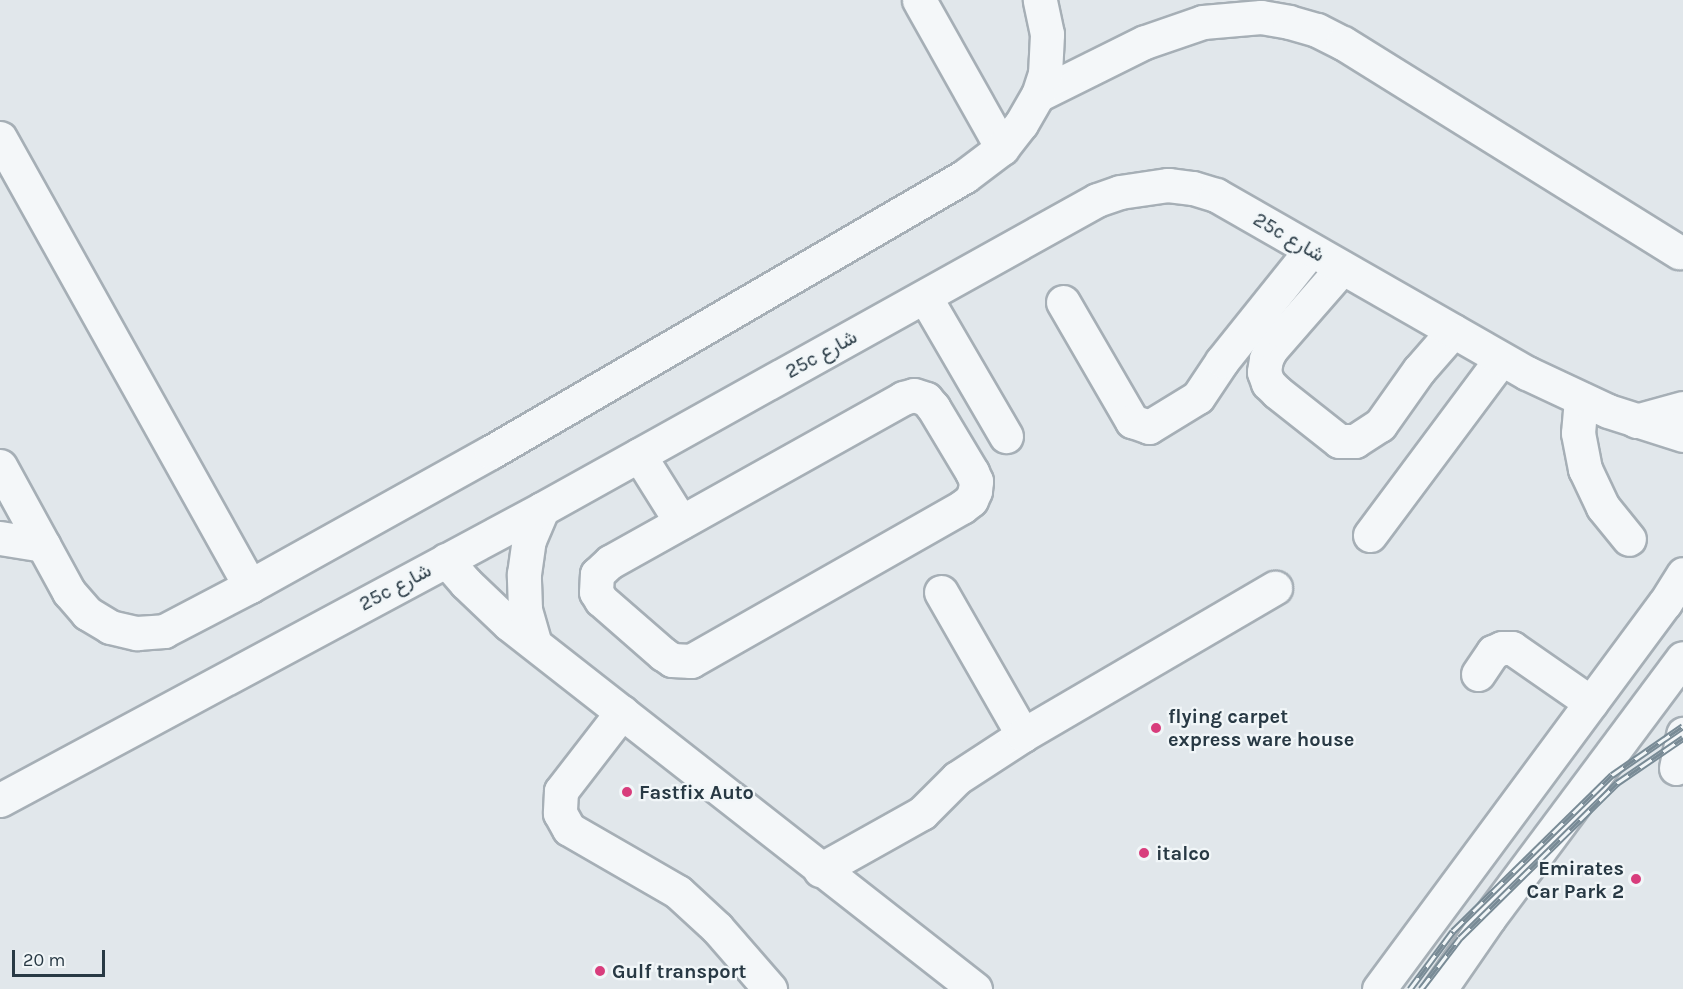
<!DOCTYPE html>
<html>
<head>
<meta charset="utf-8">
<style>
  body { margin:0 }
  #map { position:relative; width:1683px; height:989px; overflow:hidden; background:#e1e7eb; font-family:Karla,Vazirmatn,sans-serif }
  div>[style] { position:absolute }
  .roads { filter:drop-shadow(2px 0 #a6afb6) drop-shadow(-2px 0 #a6afb6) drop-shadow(0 2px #a6afb6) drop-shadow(0 -2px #a6afb6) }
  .minor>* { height:33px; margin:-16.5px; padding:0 16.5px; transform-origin:16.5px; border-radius:16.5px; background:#f4f7f9 }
  .rail>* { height:7px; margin-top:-3.5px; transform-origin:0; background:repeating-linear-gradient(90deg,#f1f6f8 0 14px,#798b96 0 28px); box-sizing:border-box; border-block:2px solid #798b96 }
  .dots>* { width:16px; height:16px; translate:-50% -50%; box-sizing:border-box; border:3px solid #f1f6f8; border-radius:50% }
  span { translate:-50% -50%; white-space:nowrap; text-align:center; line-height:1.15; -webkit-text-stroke:4.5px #f1f6f8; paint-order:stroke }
  .street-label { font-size:20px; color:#283944 }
  .poi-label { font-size:20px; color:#283944; font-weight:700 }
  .left { translate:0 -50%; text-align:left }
  .right { translate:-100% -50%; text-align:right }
  .scale { position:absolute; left:12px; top:950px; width:93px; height:27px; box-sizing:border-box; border:3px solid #283944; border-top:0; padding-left:8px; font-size:18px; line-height:21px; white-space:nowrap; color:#283944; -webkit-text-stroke:4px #f1f6f8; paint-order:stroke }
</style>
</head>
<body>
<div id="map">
  <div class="roads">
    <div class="minor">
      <div style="left:919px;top:0;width:170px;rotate:60.7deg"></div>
      <div style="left:1038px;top:95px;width:119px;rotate:-26.4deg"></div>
      <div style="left:1145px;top:42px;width:61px;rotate:-19deg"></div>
      <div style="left:1203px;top:22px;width:58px;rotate:-4.9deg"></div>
      <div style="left:1261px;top:17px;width:28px;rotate:10deg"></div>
      <div style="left:1289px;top:22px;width:29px;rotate:16deg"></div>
      <div style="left:1317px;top:30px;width:29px;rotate:27deg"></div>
      <div style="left:1343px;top:43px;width:396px;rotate:31.9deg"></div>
      <div style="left:0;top:138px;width:513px;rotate:60.84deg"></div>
      <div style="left:1342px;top:268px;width:108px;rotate:131.2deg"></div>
      <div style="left:1271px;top:349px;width:11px;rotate:117deg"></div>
      <div style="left:1266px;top:359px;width:13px;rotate:99deg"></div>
      <div style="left:1264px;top:372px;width:12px;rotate:70deg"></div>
      <div style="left:1268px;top:383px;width:13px;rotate:45deg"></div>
      <div style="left:1277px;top:392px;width:79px;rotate:38.3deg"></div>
      <div style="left:1339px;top:441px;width:16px"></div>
      <div style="left:1355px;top:441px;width:30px;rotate:-33deg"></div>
      <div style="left:1380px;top:425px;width:67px;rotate:-54.7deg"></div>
      <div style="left:1419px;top:370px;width:52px;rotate:-48.9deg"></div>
      <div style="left:925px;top:297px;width:161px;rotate:59.8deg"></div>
      <div style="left:1063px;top:302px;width:138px;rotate:59.9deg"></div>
      <div style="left:1132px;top:421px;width:18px;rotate:19deg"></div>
      <div style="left:1149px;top:427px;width:57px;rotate:-31.5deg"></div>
      <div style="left:1198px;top:397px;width:43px;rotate:-56.3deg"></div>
      <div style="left:1222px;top:361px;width:142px;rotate:-51.3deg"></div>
      <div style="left:914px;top:395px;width:13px;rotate:18deg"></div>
      <div style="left:926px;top:399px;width:11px;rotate:49deg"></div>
      <div style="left:933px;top:407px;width:76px;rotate:59deg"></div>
      <div style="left:972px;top:472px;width:10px;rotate:66deg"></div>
      <div style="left:976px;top:481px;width:10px;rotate:96deg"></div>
      <div style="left:975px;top:491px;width:10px;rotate:114deg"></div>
      <div style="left:971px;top:500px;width:11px;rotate:142deg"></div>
      <div style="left:962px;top:507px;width:312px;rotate:150.4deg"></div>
      <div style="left:691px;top:661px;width:19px;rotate:-177deg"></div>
      <div style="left:672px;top:660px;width:11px;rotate:-146deg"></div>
      <div style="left:663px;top:654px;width:82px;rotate:-138.9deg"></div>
      <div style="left:601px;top:600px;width:9px;rotate:-122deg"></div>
      <div style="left:596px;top:592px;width:18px;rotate:-87deg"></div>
      <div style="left:597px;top:574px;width:18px;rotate:-43deg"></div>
      <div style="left:610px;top:562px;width:336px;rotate:-29.2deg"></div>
      <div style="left:903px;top:398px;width:11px;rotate:-15deg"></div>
      <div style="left:1581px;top:399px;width:34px;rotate:95deg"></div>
      <div style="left:1578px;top:433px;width:37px;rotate:79deg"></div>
      <div style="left:1585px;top:469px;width:42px;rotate:64.7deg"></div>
      <div style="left:1603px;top:507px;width:41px;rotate:50.9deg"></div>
      <div style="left:1636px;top:421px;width:49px;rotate:-15.5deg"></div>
      <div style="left:639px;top:455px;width:79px;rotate:57.9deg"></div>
      <div style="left:0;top:466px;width:144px;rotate:61.3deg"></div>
      <div style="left:69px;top:592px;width:28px;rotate:49deg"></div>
      <div style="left:87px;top:613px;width:27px;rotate:31deg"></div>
      <div style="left:110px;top:627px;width:28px;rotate:13deg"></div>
      <div style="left:137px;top:633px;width:27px;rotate:-4deg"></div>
      <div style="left:164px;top:631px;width:97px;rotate:-27.6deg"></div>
      <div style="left:250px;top:586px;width:276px;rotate:-29.1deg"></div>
      <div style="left:491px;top:452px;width:548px;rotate:-30.21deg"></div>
      <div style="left:965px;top:176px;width:46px;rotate:-37.1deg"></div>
      <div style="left:1002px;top:148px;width:31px;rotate:-52deg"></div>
      <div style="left:1021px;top:124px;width:34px;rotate:-60deg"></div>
      <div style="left:1038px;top:95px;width:22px;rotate:-72deg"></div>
      <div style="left:1045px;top:74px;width:40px;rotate:-87.1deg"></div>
      <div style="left:1047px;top:34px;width:35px;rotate:-102deg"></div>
      <div style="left:1370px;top:535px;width:219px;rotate:-53.3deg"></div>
      <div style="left:0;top:538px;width:44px;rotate:9.2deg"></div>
      <div style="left:446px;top:560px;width:30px;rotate:49deg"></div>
      <div style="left:466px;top:583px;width:59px;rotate:43.6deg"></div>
      <div style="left:509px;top:624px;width:592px;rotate:38.07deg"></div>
      <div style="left:941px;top:592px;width:165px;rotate:60.2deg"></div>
      <div style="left:534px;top:641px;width:33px;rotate:-106deg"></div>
      <div style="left:525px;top:609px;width:35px;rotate:-92deg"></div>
      <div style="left:524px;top:574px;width:34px;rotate:-82deg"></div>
      <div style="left:529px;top:540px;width:34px;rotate:-67deg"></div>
      <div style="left:1478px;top:674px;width:27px;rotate:-56deg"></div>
      <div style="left:1493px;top:652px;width:10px;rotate:-24deg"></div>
      <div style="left:1502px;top:648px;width:10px"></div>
      <div style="left:1512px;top:648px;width:96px;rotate:34.8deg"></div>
      <div style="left:622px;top:712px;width:100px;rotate:127.7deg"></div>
      <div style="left:561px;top:791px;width:22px;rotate:93deg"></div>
      <div style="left:560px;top:813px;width:18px;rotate:61deg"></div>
      <div style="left:569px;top:829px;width:126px;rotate:30deg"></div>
      <div style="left:678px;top:892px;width:53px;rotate:42.7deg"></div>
      <div style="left:717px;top:928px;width:81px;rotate:49deg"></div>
      <div style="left:1676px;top:768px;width:35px;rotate:-78deg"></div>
      <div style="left:0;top:800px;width:615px;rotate:-28.23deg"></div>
      <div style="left:542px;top:509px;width:635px;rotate:-29.11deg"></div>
      <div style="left:1097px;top:200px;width:24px;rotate:-19deg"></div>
      <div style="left:1120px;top:192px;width:49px;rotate:-8.3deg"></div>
      <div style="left:1168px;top:185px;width:25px;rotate:7deg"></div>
      <div style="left:1193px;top:188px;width:24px;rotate:17deg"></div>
      <div style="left:1216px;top:195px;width:358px;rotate:29.8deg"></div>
      <div style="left:1527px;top:373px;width:89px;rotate:25.1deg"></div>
      <div style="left:1608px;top:411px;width:79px;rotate:17.7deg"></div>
      <div style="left:820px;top:870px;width:117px;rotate:-29.2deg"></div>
      <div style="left:922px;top:813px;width:49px;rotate:-45deg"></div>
      <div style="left:957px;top:778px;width:79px;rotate:-33.1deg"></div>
      <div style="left:1023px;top:735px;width:292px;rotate:-30.3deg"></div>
      <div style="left:1379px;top:989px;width:480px;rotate:-53.5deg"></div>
      <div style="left:1665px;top:603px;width:34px;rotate:-58deg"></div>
      <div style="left:1440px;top:989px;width:86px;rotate:-55.4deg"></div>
      <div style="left:1489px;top:918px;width:324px;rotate:-53.3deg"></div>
    </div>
  </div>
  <div class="rail">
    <div style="left:1410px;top:989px;width:72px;rotate:-53.4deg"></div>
    <div style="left:1453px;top:931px;width:223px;rotate:-44.5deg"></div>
    <div style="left:1612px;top:775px;width:86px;rotate:-34.6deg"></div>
    <div style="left:1421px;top:989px;width:64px;rotate:-52.6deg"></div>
    <div style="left:1460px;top:938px;width:221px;rotate:-44.6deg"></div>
    <div style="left:1617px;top:783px;width:80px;rotate:-34.3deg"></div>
  </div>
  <div class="dots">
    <div style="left:1156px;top:728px;background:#d83d7c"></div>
    <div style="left:627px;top:792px;background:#d83d7c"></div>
    <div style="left:1144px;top:853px;background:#d83d7c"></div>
    <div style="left:1636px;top:879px;background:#d83d7c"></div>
    <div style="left:600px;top:971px;background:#d83d7c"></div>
  </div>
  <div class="street-label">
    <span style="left:1289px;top:237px;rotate:30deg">25c شارع</span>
    <span style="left:821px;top:354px;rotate:-29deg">25c شارع</span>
    <span style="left:395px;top:587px;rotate:-28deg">25c شارع</span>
  </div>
  <div class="poi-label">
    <span class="left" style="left:1168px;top:728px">flying carpet<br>express ware house</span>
    <span class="left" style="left:639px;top:792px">Fastfix Auto</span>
    <span class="left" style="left:1156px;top:853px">italco</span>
    <span class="right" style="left:1624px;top:880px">Emirates<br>Car Park 2</span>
    <span class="left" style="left:612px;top:971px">Gulf transport</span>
  </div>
  <div class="scale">20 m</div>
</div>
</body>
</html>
